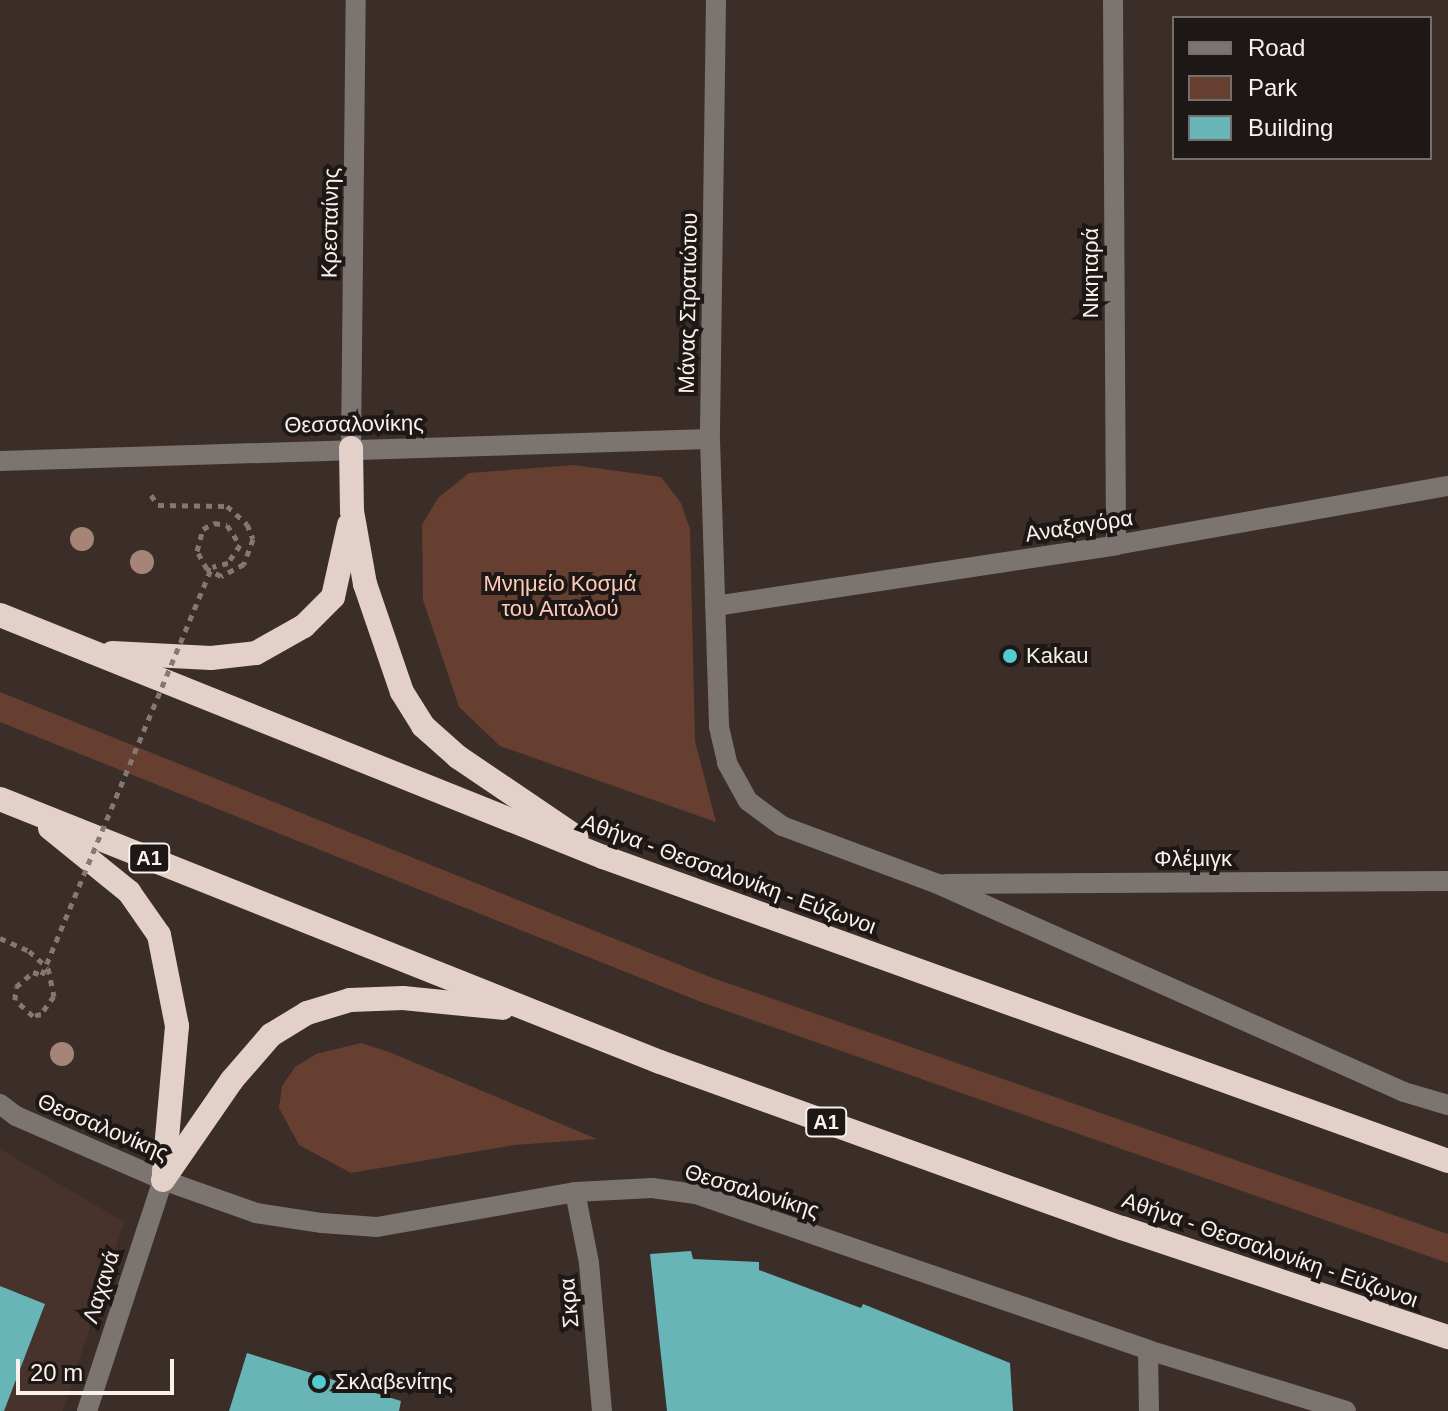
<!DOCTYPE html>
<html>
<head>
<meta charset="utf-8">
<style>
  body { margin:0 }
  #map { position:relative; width:1448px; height:1411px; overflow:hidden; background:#3b2d28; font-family:Arial,sans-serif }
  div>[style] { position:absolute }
  .built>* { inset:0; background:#48332c }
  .green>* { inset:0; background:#663f30 }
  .building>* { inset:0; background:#68b5b8 }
  .path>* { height:5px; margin-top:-2.5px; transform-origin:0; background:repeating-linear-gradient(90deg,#847873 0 6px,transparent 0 12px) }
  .minor>* { height:20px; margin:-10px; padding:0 10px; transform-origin:10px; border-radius:10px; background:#7b7471 }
  .highway>* { height:24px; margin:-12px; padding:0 12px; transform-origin:12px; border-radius:12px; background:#e3d0c9 }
  .path-bridge>* { height:5px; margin-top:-2.5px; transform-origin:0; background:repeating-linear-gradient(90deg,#847873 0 6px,transparent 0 12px) }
  .trees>* { width:24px; height:24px; margin:-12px; border-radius:50%; background:#a68477 }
  .dots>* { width:22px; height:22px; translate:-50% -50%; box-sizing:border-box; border:4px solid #1d1715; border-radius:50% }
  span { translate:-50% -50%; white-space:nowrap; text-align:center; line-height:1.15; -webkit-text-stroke:8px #1d1715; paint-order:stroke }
  .shield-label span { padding:2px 6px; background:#1d1715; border:2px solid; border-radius:6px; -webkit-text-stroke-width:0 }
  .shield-label { font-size:20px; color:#faf0ec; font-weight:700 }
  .street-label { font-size:22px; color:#faf0ec }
  .park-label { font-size:22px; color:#fecbb8 }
  .poi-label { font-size:22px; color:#faf0ec }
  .left { translate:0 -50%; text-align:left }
  .legend { position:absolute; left:1172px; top:16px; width:260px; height:144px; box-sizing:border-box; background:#1d1715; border:2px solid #756e6b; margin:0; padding:10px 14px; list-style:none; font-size:24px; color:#faf0ec }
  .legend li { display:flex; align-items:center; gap:16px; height:40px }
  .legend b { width:40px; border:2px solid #756e6b }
  .scale { position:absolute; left:16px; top:1359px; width:158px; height:36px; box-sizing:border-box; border:4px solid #faf0ec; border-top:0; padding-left:10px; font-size:24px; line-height:28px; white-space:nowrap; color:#faf0ec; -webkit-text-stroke:6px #1d1715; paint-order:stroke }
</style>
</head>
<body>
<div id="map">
  <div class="built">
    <div style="clip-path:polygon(0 1149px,124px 1222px,63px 1411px,0 1411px)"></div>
  </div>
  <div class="green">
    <div style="clip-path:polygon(574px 465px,661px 477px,681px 503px,690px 529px,695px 741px,716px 822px,500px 746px,459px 707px,423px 600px,422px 525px,438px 498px,469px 473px)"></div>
    <div style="clip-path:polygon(0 692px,710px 977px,1448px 1234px,1448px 1263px,701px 1002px,0 722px)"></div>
    <div style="clip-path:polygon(361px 1043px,389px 1052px,597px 1139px,515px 1145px,351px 1173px,299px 1145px,279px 1108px,282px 1086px,295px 1067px,316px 1054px)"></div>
  </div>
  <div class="building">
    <div style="clip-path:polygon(691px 1251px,693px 1259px,759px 1262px,759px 1270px,861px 1308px,863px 1304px,1010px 1363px,1013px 1411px,667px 1411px,650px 1254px)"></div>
    <div style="clip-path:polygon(0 1286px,45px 1304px,4px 1411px,0 1411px)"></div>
    <div style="clip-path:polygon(247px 1353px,401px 1401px,399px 1411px,229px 1411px)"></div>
  </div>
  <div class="path">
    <div style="left:151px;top:495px;width:12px;rotate:55deg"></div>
    <div style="left:158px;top:505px;width:69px;rotate:0.8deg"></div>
    <div style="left:227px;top:506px;width:27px;rotate:42deg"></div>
    <div style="left:247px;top:524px;width:16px;rotate:68deg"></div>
    <div style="left:253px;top:539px;width:27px;rotate:110deg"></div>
    <div style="left:244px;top:564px;width:26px;rotate:152deg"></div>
    <div style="left:221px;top:576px;width:16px;rotate:-153deg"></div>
    <div style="left:207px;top:569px;width:21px;rotate:-119deg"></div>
    <div style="left:197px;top:551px;width:23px;rotate:-75deg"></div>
    <div style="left:203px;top:529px;width:13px;rotate:-29deg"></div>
    <div style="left:214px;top:523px;width:13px;rotate:9deg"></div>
    <div style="left:227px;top:525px;width:24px;rotate:57deg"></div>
    <div style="left:240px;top:545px;width:22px;rotate:124deg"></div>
    <div style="left:228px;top:563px;width:16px;rotate:166deg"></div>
    <div style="left:0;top:938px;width:32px;rotate:24deg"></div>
    <div style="left:29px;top:951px;width:25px;rotate:42deg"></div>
    <div style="left:48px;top:968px;width:29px;rotate:78deg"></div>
    <div style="left:54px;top:996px;width:22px;rotate:126deg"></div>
    <div style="left:41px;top:1014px;width:8px;rotate:166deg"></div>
    <div style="left:33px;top:1016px;width:24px;rotate:-138deg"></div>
    <div style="left:15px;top:1000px;width:13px;rotate:-86deg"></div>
    <div style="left:16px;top:987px;width:23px;rotate:-41deg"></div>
    <div style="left:33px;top:972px;width:9px;rotate:18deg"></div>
  </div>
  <div class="minor">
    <div style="left:716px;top:0;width:439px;rotate:90.8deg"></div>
    <div style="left:710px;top:439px;width:288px;rotate:88.2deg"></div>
    <div style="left:719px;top:727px;width:37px;rotate:77deg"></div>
    <div style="left:727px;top:763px;width:43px;rotate:61.1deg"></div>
    <div style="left:748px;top:801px;width:42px;rotate:36.3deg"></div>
    <div style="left:782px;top:826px;width:166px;rotate:20.4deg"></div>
    <div style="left:938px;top:884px;width:510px;rotate:24.05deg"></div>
    <div style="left:1404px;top:1092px;width:46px;rotate:16.5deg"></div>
    <div style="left:1113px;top:0;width:545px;rotate:89.68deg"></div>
    <div style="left:351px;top:448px;width:448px;rotate:-89.4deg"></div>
    <div style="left:0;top:461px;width:710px;rotate:-1.77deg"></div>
    <div style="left:715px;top:606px;width:406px;rotate:-8.6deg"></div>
    <div style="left:1116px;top:545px;width:337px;rotate:-10.1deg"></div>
    <div style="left:946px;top:884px;width:502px;rotate:-0.34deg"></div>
    <div style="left:0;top:1104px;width:20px;rotate:37deg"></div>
    <div style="left:16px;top:1116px;width:160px;rotate:23.5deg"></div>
    <div style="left:163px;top:1180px;width:99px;rotate:19.5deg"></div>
    <div style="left:256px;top:1213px;width:67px;rotate:8.6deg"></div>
    <div style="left:322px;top:1223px;width:55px;rotate:4.2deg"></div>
    <div style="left:377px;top:1227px;width:201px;rotate:-10deg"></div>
    <div style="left:575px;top:1192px;width:77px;rotate:-3deg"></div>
    <div style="left:652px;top:1188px;width:44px;rotate:7.8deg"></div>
    <div style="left:696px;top:1194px;width:478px;rotate:19deg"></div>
    <div style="left:1148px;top:1350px;width:207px;rotate:17.1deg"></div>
    <div style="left:575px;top:1192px;width:72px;rotate:78.8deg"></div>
    <div style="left:589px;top:1263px;width:149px;rotate:85deg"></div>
    <div style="left:1148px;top:1350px;width:61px;rotate:89.1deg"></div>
    <div style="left:87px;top:1411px;width:243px;rotate:-71.8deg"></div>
  </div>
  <div class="highway">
    <div style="left:351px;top:448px;width:63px;rotate:89.1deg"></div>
    <div style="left:352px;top:511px;width:74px;rotate:79.9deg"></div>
    <div style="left:365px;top:584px;width:114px;rotate:71.1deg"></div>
    <div style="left:402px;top:692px;width:40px;rotate:58deg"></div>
    <div style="left:423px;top:726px;width:47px;rotate:41.5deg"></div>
    <div style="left:458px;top:757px;width:143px;rotate:34.1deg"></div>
    <div style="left:0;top:615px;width:650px;rotate:21.87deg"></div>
    <div style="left:603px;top:857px;width:898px;rotate:19.79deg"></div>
    <div style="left:112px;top:653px;width:99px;rotate:2.9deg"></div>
    <div style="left:211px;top:658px;width:45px;rotate:-6.3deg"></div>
    <div style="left:256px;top:653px;width:55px;rotate:-29.4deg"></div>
    <div style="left:304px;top:626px;width:41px;rotate:-45deg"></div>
    <div style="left:333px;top:597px;width:74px;rotate:-77.5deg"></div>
    <div style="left:0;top:799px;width:710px;rotate:21.73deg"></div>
    <div style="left:660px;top:1062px;width:491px;rotate:19.8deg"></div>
    <div style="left:1122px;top:1228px;width:344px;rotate:18.5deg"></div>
    <div style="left:50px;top:828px;width:102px;rotate:39deg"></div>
    <div style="left:129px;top:892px;width:52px;rotate:55.1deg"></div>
    <div style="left:159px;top:935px;width:93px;rotate:78.8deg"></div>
    <div style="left:177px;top:1026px;width:148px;rotate:95.1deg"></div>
    <div style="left:163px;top:1180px;width:121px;rotate:-55.4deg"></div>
    <div style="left:232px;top:1080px;width:60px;rotate:-49.1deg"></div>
    <div style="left:271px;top:1035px;width:42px;rotate:-31.4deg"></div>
    <div style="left:307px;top:1013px;width:45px;rotate:-16.8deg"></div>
    <div style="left:350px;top:1000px;width:53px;rotate:-2.2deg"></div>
    <div style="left:403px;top:998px;width:100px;rotate:5.7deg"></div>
  </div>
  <div class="path-bridge">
    <div style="left:42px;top:975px;width:442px;rotate:-67.4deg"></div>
  </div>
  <div class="trees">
    <div style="left:82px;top:539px"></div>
    <div style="left:142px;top:562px"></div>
    <div style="left:62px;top:1054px"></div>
  </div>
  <div class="dots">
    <div style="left:1010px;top:656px;background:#52ccd0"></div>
    <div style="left:319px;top:1382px;background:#52ccd0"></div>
  </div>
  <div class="shield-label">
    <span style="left:149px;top:858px">Α1</span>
    <span style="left:826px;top:1122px">Α1</span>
  </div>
  <div class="street-label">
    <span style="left:330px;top:223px;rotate:-89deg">Κρεσταίνης</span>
    <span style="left:1091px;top:273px;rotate:-90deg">Νικηταρά</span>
    <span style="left:688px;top:303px;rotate:-89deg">Μάνας Στρατιώτου</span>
    <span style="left:354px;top:424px;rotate:-1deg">Θεσσαλονίκης</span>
    <span style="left:1079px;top:526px;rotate:-9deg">Αναξαγόρα</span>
    <span style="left:1193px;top:859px">Φλέμιγκ</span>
    <span style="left:729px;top:874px;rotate:20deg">Αθήνα - Θεσσαλονίκη - Εύζωνοι</span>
    <span style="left:103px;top:1127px;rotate:23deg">Θεσσαλονίκης</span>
    <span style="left:752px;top:1191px;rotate:17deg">Θεσσαλονίκης</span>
    <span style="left:1270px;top:1250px;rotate:19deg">Αθήνα - Θεσσαλονίκη - Εύζωνοι</span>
    <span style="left:101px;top:1287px;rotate:-72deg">Λαχανά</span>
    <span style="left:569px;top:1303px;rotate:-95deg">Σκρα</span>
  </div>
  <div class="park-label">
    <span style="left:560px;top:596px">Μνημείο Κοσμά<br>του Αιτωλού</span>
  </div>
  <div class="poi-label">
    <span class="left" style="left:1026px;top:656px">Kakau</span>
    <span class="left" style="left:335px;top:1382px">Σκλαβενίτης</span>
  </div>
  <ul class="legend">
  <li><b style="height:10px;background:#7b7471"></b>Road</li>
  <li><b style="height:22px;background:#663f30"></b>Park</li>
  <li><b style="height:22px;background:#68b5b8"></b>Building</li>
  </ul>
  <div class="scale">20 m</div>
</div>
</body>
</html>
